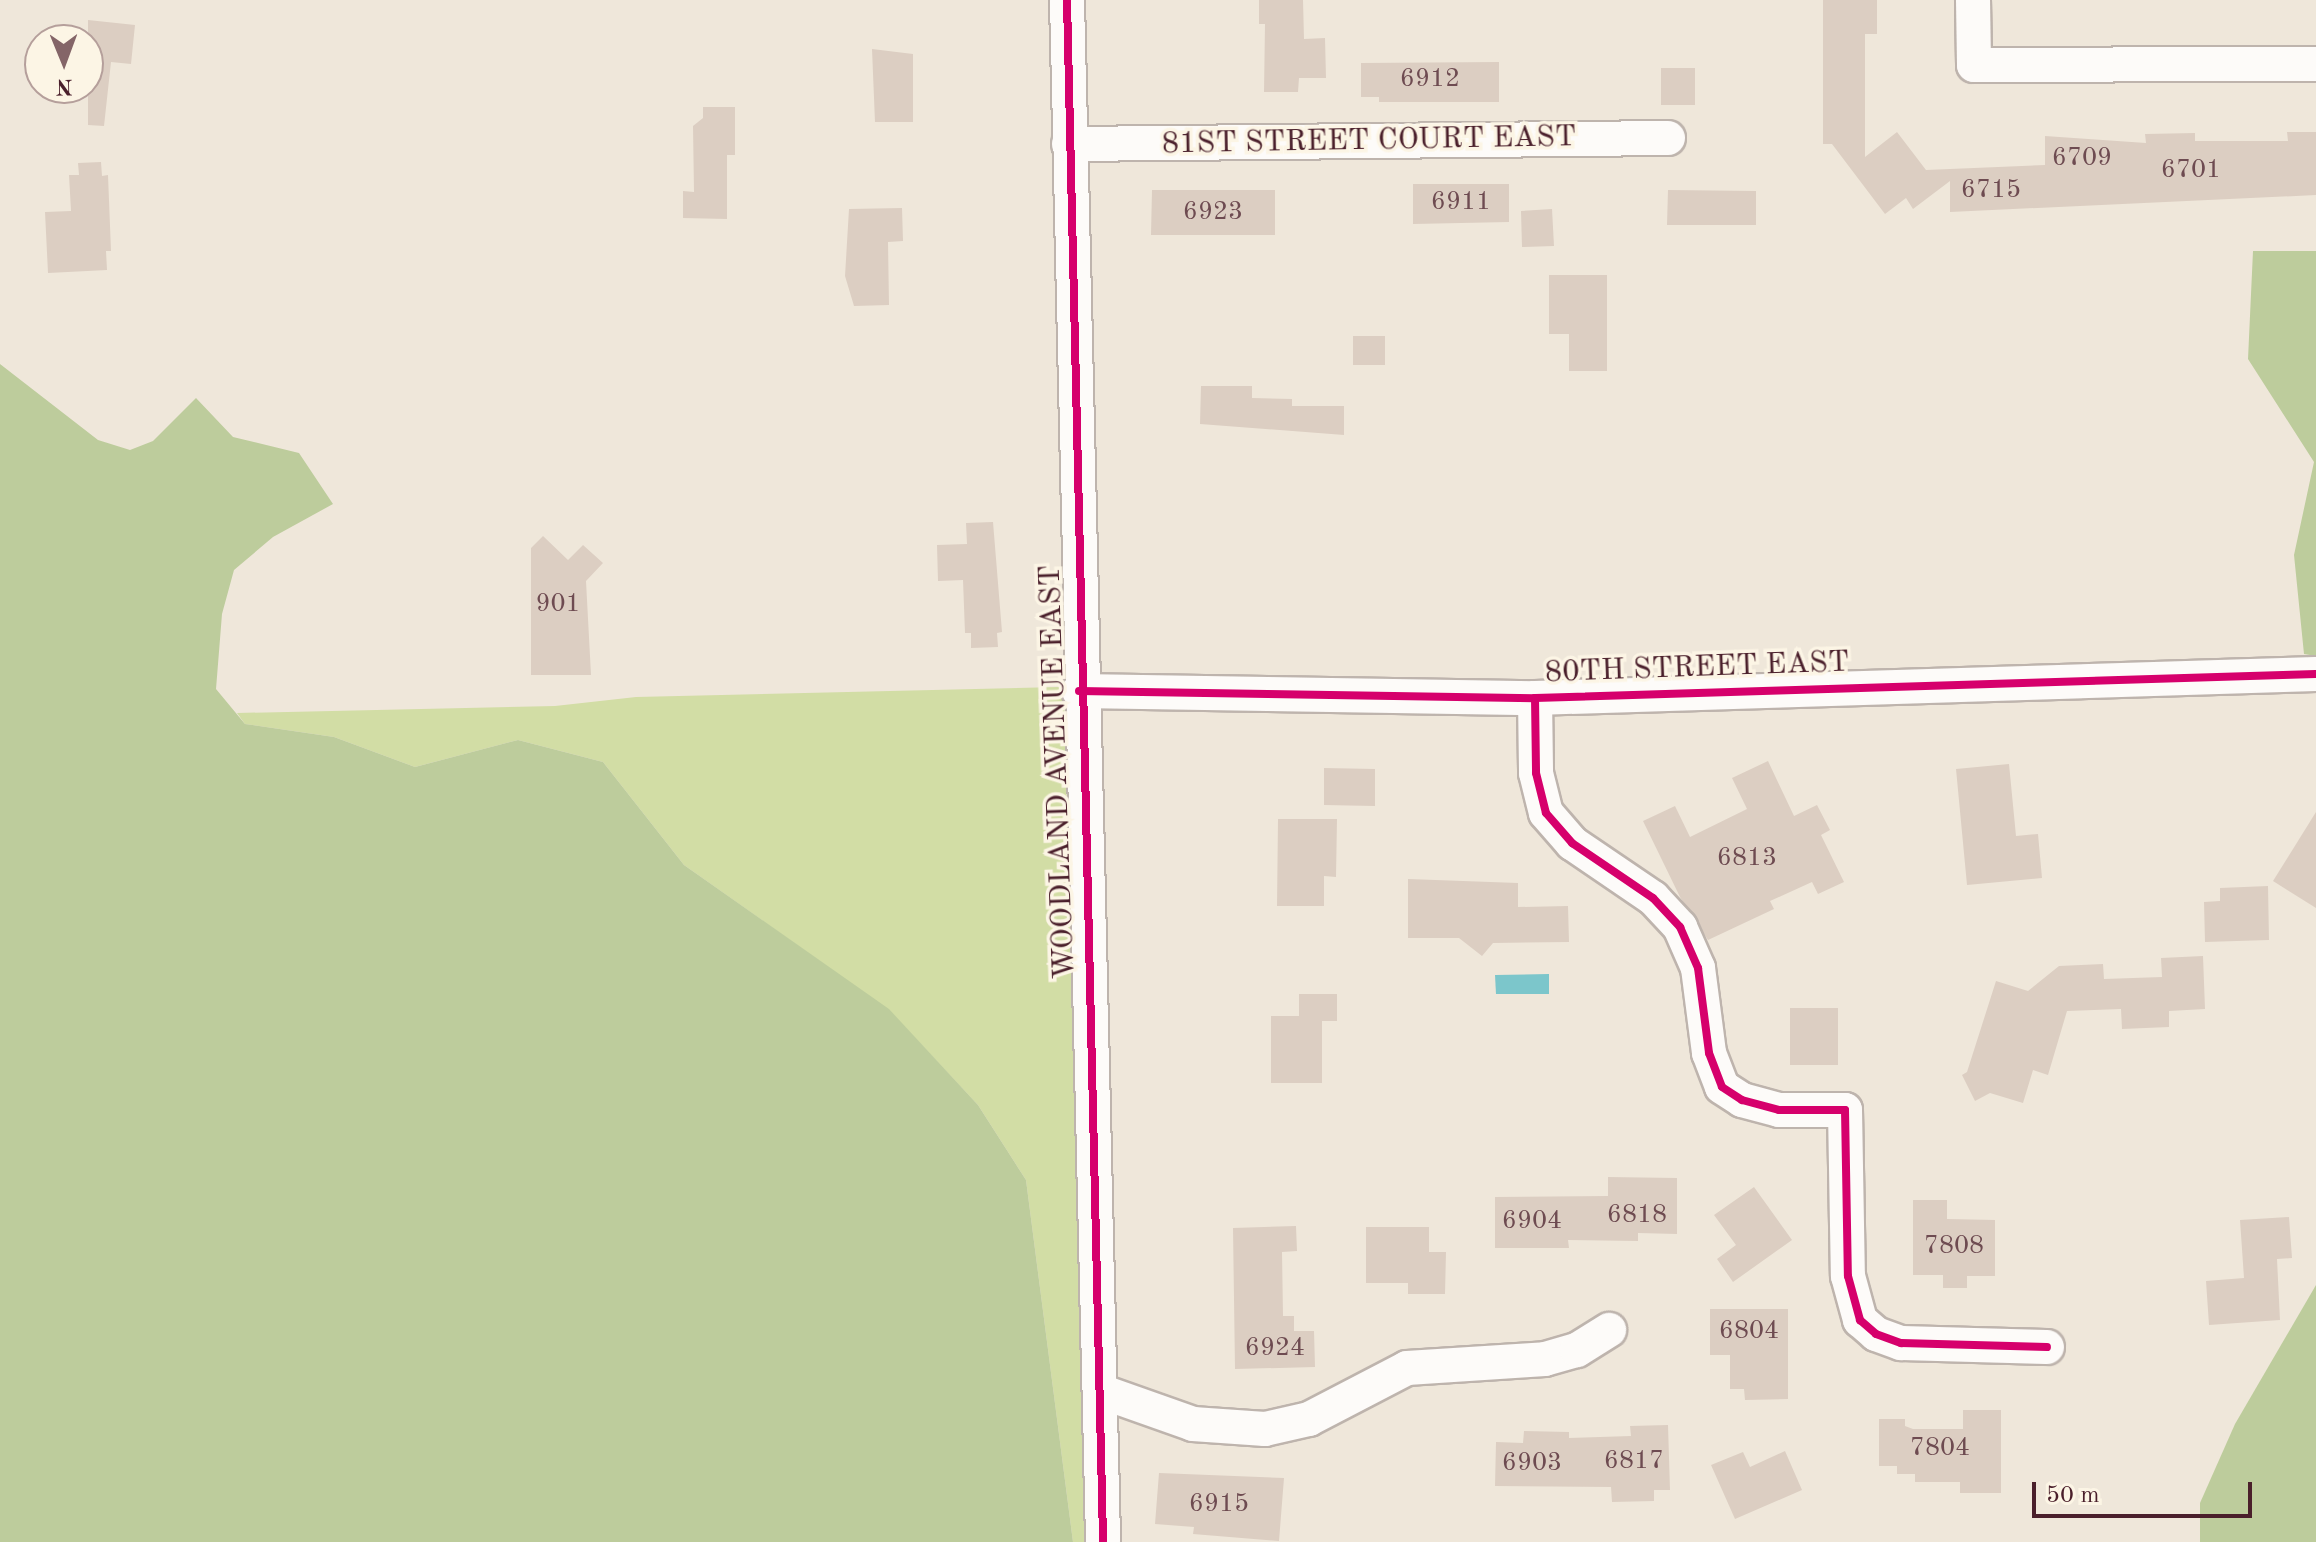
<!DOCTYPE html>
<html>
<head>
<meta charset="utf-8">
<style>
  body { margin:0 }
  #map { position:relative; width:2316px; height:1542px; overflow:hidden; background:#efe7da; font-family:"Old Standard TT",serif }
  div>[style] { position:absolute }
  .green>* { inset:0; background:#d2dda5 }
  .forest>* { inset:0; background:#bdcc9c }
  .water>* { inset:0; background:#7cc6cb }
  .building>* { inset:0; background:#dccec2 }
  .roads { filter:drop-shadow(2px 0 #beb4ad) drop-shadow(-2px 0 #beb4ad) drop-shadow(0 2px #beb4ad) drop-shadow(0 -2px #beb4ad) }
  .minor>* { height:34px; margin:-17px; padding:0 17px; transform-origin:17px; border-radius:17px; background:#fdfbf9 }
  .cycleway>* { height:8px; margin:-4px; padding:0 4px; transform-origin:4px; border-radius:4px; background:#d6006c }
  span { translate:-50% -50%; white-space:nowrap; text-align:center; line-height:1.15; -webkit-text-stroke:7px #fcf5e5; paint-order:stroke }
  .number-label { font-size:26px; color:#6e4b51 }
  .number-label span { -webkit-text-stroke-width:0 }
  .street-label { font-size:30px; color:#4a1f2b }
  .north { position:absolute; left:24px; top:24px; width:80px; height:80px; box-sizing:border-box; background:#fcf5e5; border:2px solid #b59f9b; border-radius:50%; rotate:179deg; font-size:22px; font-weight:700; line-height:32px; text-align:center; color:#4a1f2b }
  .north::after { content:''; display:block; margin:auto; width:28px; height:36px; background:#846568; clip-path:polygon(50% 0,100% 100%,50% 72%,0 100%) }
  .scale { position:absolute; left:2032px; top:1482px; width:220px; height:36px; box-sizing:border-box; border:4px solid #4a1f2b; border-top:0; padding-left:10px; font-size:24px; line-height:28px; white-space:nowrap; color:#4a1f2b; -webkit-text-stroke:6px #fcf5e5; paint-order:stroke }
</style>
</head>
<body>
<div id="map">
  <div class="green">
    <div style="clip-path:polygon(1059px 687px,1064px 696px,1086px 1542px,1073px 1542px,1026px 1180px,978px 1105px,889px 1010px,684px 865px,603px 762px,518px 740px,415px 767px,334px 737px,245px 724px,237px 713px,555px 706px,636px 697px)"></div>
  </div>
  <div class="forest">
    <div style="clip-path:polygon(2253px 251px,2316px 251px,2316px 656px,2304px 654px,2294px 555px,2314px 462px,2248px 359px)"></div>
    <div style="clip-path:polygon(0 364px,98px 440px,130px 450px,153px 441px,196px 398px,233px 437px,299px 453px,333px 504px,273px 537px,234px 570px,222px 614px,216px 689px,245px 724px,334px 737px,415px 767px,518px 740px,603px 762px,684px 865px,889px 1009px,978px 1105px,1026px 1180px,1073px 1542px,0 1542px)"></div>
    <div style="clip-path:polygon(2316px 1285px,2316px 1542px,2200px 1542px,2200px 1503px,2235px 1424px)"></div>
  </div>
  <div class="water">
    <div style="clip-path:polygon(1549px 974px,1549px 994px,1496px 994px,1495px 975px)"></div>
  </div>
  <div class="building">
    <div style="clip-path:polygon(1259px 0,1303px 0,1304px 39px,1325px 38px,1326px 78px,1299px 78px,1298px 92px,1264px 92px,1265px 24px,1259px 24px)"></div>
    <div style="clip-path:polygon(1823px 0,1877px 0,1877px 34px,1865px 34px,1865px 157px,1897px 132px,1926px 170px,2045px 165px,2045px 136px,2146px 143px,2145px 134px,2195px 133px,2195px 141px,2288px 141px,2287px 132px,2316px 132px,2316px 195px,1950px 212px,1950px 181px,1913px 209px,1906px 198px,1885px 214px,1832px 144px,1823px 144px)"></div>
    <div style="clip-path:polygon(88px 20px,135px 25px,131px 64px,111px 62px,104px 126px,88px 125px)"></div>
    <div style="clip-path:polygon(872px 49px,913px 54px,913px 122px,875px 122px)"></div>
    <div style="clip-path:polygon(1499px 62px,1499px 102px,1379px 102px,1379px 97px,1361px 97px,1361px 63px)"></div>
    <div style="clip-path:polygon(1661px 68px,1695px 68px,1695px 105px,1661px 105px)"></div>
    <div style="clip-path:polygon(703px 107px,735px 107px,735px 155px,727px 155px,727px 219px,683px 218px,683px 191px,694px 192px,693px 126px,703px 118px)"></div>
    <div style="clip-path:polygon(101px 162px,102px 176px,108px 175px,111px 251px,106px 251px,107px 270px,48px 273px,45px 212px,71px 211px,69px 175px,79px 175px,78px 163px)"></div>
    <div style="clip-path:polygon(1413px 184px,1509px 184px,1509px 222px,1413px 224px)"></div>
    <div style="clip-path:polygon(1152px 190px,1275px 190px,1275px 235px,1151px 235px)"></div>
    <div style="clip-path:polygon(1668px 190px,1756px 191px,1756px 225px,1667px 225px)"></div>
    <div style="clip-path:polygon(902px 208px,903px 241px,888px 242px,889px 305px,854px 306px,845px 276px,849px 209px)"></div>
    <div style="clip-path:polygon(1552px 209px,1554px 246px,1522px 247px,1521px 211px)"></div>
    <div style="clip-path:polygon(1549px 275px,1607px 275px,1607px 371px,1569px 371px,1569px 334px,1549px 334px)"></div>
    <div style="clip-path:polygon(1353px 336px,1385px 336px,1385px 365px,1353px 365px)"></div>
    <div style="clip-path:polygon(1201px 386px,1252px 386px,1252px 398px,1292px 399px,1292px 406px,1344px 406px,1344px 435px,1200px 424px)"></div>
    <div style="clip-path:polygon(993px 522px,1002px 632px,997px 633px,998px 647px,971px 648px,971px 633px,965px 633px,963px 580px,938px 581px,937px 545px,967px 544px,966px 523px)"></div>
    <div style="clip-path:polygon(543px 536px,568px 560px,583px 545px,603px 563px,586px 581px,591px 675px,531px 675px,531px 548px)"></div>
    <div style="clip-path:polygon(1768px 761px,1794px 816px,1817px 805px,1830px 830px,1821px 835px,1844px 882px,1818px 894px,1812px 882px,1770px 901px,1774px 909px,1708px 940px,1680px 897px,1643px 821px,1675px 806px,1690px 837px,1747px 809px,1732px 778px)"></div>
    <div style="clip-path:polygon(2009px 764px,2016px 836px,2038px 834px,2042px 878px,1967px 885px,1956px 769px)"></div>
    <div style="clip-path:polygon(1324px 768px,1375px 769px,1375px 806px,1324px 805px)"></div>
    <div style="clip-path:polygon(2316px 812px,2316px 908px,2273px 881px)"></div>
    <div style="clip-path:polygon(1278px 819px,1337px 819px,1336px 877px,1324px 876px,1324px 906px,1277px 906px)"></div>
    <div style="clip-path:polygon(1408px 879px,1518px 883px,1518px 907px,1568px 906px,1569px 942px,1493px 943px,1482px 956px,1459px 938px,1408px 938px)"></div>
    <div style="clip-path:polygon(2268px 886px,2269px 940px,2205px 942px,2204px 902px,2220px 901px,2220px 888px)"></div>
    <div style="clip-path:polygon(2203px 956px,2205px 1009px,2169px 1011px,2169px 1027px,2122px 1029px,2121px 1009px,2067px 1011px,2048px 1075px,2033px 1070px,2023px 1103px,1990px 1093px,1975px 1101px,1962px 1075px,1967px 1072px,1996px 981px,2028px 991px,2059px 966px,2103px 964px,2104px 979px,2162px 977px,2161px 958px)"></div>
    <div style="clip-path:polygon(1299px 994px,1337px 994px,1337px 1021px,1322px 1021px,1322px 1083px,1271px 1083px,1271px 1016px,1299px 1016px)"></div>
    <div style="clip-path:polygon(1790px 1008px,1838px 1008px,1838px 1065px,1790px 1065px)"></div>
    <div style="clip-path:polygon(1608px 1177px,1677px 1178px,1677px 1234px,1638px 1233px,1638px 1241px,1568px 1240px,1569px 1248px,1495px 1248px,1495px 1197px,1608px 1196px)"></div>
    <div style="clip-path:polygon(1754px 1187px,1792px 1240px,1733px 1282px,1717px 1259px,1736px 1245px,1714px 1215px)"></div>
    <div style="clip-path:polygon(1913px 1200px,1947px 1200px,1947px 1219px,1995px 1220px,1995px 1276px,1967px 1276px,1967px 1288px,1943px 1288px,1943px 1275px,1913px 1275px)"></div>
    <div style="clip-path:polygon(2289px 1217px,2292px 1258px,2277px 1259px,2280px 1320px,2209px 1325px,2206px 1281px,2244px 1278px,2240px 1220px)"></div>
    <div style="clip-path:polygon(1296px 1226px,1297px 1251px,1282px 1252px,1283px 1316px,1294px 1316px,1294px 1331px,1314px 1331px,1315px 1367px,1235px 1369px,1233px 1228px)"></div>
    <div style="clip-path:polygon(1366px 1227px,1429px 1227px,1429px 1252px,1446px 1252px,1445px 1294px,1408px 1294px,1408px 1283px,1366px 1283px)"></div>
    <div style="clip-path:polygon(1710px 1309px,1788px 1309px,1788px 1399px,1745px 1400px,1744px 1389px,1730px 1389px,1730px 1355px,1710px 1355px)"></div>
    <div style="clip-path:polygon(1963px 1410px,2001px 1410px,2001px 1493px,1960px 1493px,1960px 1482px,1915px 1482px,1915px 1474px,1897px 1474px,1897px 1466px,1879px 1466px,1879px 1419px,1905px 1419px,1905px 1426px,1913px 1429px,1963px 1429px)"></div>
    <div style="clip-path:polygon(1668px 1425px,1670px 1490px,1654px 1490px,1654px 1501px,1612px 1502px,1611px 1487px,1495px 1486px,1496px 1442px,1523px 1443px,1524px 1431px,1569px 1432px,1569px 1438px,1631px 1436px,1630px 1426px)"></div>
    <div style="clip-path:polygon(1785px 1451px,1802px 1490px,1735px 1519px,1711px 1465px,1743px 1452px,1750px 1467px)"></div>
    <div style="clip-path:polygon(1159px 1473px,1284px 1478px,1279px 1541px,1193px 1534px,1194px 1527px,1155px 1524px)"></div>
  </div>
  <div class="roads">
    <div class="minor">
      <div style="left:1067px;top:0;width:1542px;rotate:88.66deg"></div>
      <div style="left:1973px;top:0;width:65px;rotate:89.1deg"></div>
      <div style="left:1974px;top:65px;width:342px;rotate:-0.2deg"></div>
      <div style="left:1069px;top:144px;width:599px;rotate:-0.57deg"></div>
      <div style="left:1079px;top:691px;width:456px;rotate:0.9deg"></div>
      <div style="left:1535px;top:698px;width:781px;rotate:-1.76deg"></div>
      <div style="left:1535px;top:698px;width:75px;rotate:89.2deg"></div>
      <div style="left:1536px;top:773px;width:41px;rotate:76deg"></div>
      <div style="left:1546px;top:813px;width:40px;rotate:49deg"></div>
      <div style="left:1572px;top:843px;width:98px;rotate:34.2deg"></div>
      <div style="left:1653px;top:898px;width:40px;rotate:47deg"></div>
      <div style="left:1680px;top:927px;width:45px;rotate:66.3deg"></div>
      <div style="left:1698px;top:968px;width:86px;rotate:82.6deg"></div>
      <div style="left:1709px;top:1053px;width:36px;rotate:69deg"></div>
      <div style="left:1722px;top:1087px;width:24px;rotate:33deg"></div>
      <div style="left:1742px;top:1100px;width:38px;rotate:15deg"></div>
      <div style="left:1779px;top:1110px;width:66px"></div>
      <div style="left:1845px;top:1110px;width:166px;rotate:89deg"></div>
      <div style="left:1848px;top:1276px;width:46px;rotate:74.7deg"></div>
      <div style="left:1860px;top:1320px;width:21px;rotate:41deg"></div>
      <div style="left:1876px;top:1334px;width:27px;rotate:20deg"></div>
      <div style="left:1901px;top:1343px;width:146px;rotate:1.6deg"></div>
      <div style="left:1100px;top:1391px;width:99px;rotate:19.5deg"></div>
      <div style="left:1193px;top:1424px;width:72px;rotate:4deg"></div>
      <div style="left:1265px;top:1429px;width:45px;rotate:-12.8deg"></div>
      <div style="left:1309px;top:1419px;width:110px;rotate:-27.5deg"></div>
      <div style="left:1407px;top:1368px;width:138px;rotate:-3.7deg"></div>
      <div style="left:1545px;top:1359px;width:33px;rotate:-16deg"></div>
      <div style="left:1577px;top:1350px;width:38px;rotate:-32deg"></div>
    </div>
  </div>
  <div class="cycleway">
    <div style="left:1067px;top:0;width:1542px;rotate:88.66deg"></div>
    <div style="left:1079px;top:691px;width:456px;rotate:0.9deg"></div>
    <div style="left:1535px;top:698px;width:781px;rotate:-1.76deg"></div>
    <div style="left:1535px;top:698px;width:75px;rotate:89.2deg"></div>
    <div style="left:1536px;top:773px;width:41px;rotate:76deg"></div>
    <div style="left:1546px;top:813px;width:40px;rotate:49deg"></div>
    <div style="left:1572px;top:843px;width:98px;rotate:34.2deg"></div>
    <div style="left:1653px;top:898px;width:40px;rotate:47deg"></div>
    <div style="left:1680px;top:927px;width:45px;rotate:66.3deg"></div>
    <div style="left:1698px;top:968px;width:86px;rotate:82.6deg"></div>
    <div style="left:1709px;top:1053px;width:36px;rotate:69deg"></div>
    <div style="left:1722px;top:1087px;width:24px;rotate:33deg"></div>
    <div style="left:1742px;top:1100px;width:38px;rotate:15deg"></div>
    <div style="left:1779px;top:1110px;width:66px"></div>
    <div style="left:1845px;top:1110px;width:166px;rotate:89deg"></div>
    <div style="left:1848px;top:1276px;width:46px;rotate:74.7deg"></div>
    <div style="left:1860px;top:1320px;width:21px;rotate:41deg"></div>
    <div style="left:1876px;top:1334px;width:27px;rotate:20deg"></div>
    <div style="left:1901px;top:1343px;width:146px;rotate:1.6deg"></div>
  </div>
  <div class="number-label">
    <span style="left:1430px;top:80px">6912</span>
    <span style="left:2082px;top:159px">6709</span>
    <span style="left:2191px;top:171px">6701</span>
    <span style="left:1991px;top:191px">6715</span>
    <span style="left:1461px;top:203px">6911</span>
    <span style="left:1213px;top:213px">6923</span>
    <span style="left:558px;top:605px">901</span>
    <span style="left:1747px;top:859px">6813</span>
    <span style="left:1637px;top:1216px">6818</span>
    <span style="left:1532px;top:1222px">6904</span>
    <span style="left:1954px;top:1247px">7808</span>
    <span style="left:1749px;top:1332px">6804</span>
    <span style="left:1275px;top:1349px">6924</span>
    <span style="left:1940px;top:1449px">7804</span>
    <span style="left:1634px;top:1462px">6817</span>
    <span style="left:1532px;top:1464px">6903</span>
    <span style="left:1219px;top:1505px">6915</span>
  </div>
  <div class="street-label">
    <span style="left:1369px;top:141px;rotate:-1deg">81ST STREET COURT EAST</span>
    <span style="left:1697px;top:668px;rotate:-2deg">80TH STREET EAST</span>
    <span style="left:1058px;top:772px;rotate:-92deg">WOODLAND AVENUE EAST</span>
  </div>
  <div class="north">N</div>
  <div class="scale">50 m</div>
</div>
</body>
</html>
